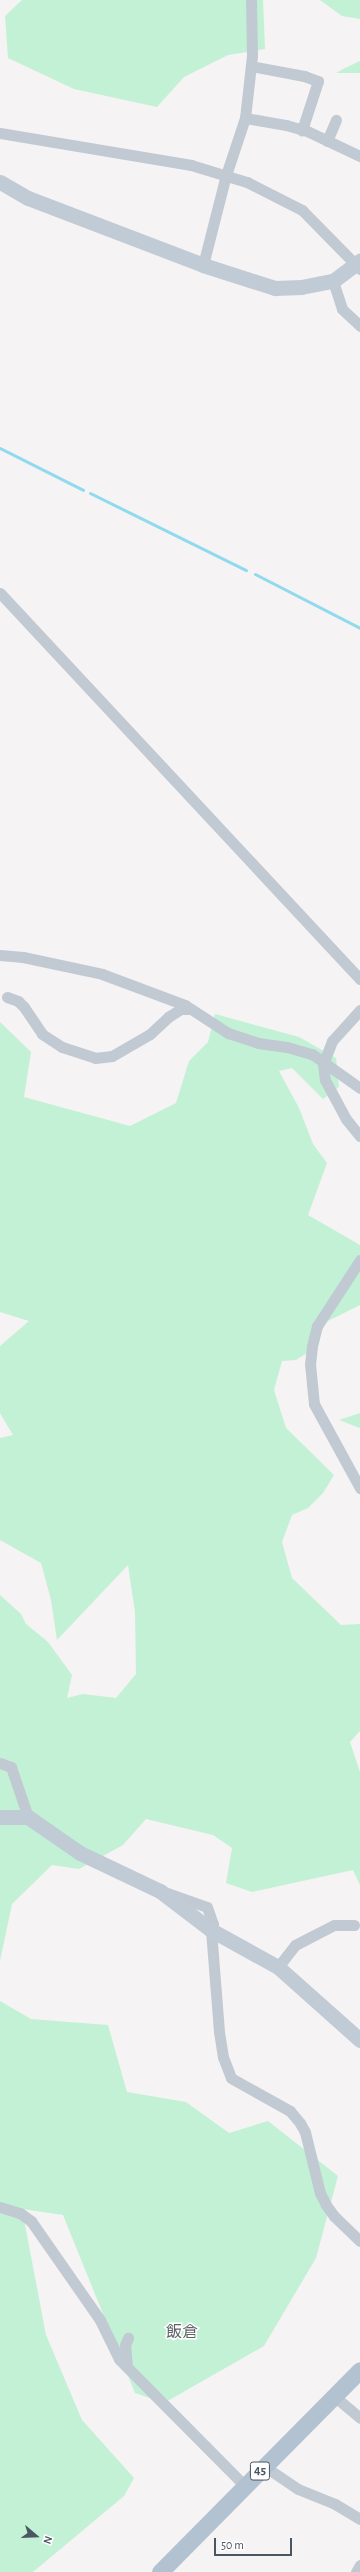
<!DOCTYPE html>
<html>
<head>
<meta charset="utf-8">
<style>
  body { margin:0 }
  #map { position:relative; width:360px; height:2572px; overflow:hidden; background:#f5f3f3; font-family:"Alegreya Sans","Noto Sans JP",sans-serif }
  div>[style] { position:absolute }
  .green>* { inset:0; background:#c3f1d5 }
  .stream>* { height:3px; margin:-1.5px; padding:0 1.5px; transform-origin:1.5px; border-radius:1.5px; background:#90daee }
  .street>* { height:11px; margin:-5.5px; padding:0 5.5px; transform-origin:5.5px; border-radius:5.5px; background:#c1cad2 }
  .secondary>* { height:15px; margin:-7.5px; padding:0 7.5px; transform-origin:7.5px; border-radius:7.5px; background:#c1cbd6 }
  .primary>* { height:17px; margin:-8.5px; padding:0 8.5px; transform-origin:8.5px; border-radius:8.5px; background:#b3c2d1 }
  span { translate:-50% -50%; white-space:nowrap; text-align:center; line-height:1.15; -webkit-text-stroke:3px #fff; paint-order:stroke }
  .shield-label span { padding:1px 3px; background:#fff; border:1px solid; border-radius:3px; -webkit-text-stroke-width:0 }
  .shield-label { font-size:13px; color:#4a5661; font-weight:700 }
  .quarter-label { font-size:16px; color:#5f6368 }
  .north { position:absolute; left:16px; top:2516px; width:40px; height:40px; -webkit-text-stroke:3px #fff; paint-order:stroke; rotate:109deg; font-size:11px; font-weight:700; line-height:16px; text-align:center; color:#4a5661 }
  .north::after { content:''; display:block; margin:auto; width:14px; height:18px; background:#4a5661; clip-path:polygon(50% 0,100% 100%,50% 72%,0 100%) }
  .scale { position:absolute; left:214px; top:2538px; width:78px; height:18px; box-sizing:border-box; border:2px solid #4a5661; border-top:0; padding-left:5px; font-size:12px; line-height:14px; white-space:nowrap; color:#4a5661; -webkit-text-stroke:3px #fff; paint-order:stroke }
</style>
</head>
<body>
<div id="map">
  <div class="green">
    <div style="clip-path:polygon(22px 0,263px 0,265px 49px,228px 55px,184px 77px,157px 107px,74px 89px,8px 58px,5px 16px)"></div>
    <div style="clip-path:polygon(320px 0,360px 0,360px 19px,342px 16px)"></div>
    <div style="clip-path:polygon(360px 61px,360px 73px,336px 73px,345px 68px)"></div>
    <div style="clip-path:polygon(215px 1014px,299px 1037px,336px 1058px,339px 1087px,323px 1099px,292px 1068px,279px 1071px,299px 1108px,313px 1144px,327px 1163px,308px 1215px,360px 1245px,360px 1305px,324px 1323px,317px 1347px,296px 1360px,282px 1361px,274px 1390px,286px 1428px,334px 1475px,323px 1493px,308px 1508px,292px 1515px,282px 1542px,292px 1578px,341px 1625px,360px 1624px,360px 1731px,350px 1742px,360px 1772px,360px 1885px,353px 1870px,252px 1892px,226px 1883px,232px 1848px,213px 1835px,146px 1819px,123px 1845px,79px 1869px,52px 1865px,12px 1904px,0 1961px,0 1595px,21px 1614px,26px 1624px,48px 1642px,72px 1675px,67px 1698px,83px 1694px,116px 1698px,136px 1674px,135px 1612px,128px 1565px,57px 1640px,51px 1600px,41px 1563px,0 1540px,0 1438px,13px 1435px,0 1413px,0 1346px,29px 1321px,0 1312px,0 1022px,31px 1052px,24px 1097px,130px 1126px,176px 1103px,189px 1061px,208px 1042px)"></div>
    <div style="clip-path:polygon(360px 1413px,360px 1428px,339px 1420px)"></div>
    <div style="clip-path:polygon(0 2001px,31px 2019px,108px 2025px,127px 2092px,186px 2102px,229px 2133px,268px 2121px,338px 2176px,316px 2258px,264px 2346px,164px 2403px,135px 2393px,63px 2215px,22px 2209px,46px 2335px,82px 2420px,134px 2478px,124px 2496px,33px 2572px,0 2572px)"></div>
  </div>
  <div class="stream">
    <div style="left:0;top:448px;width:93px;rotate:26.8deg"></div>
    <div style="left:90px;top:493px;width:174px;rotate:26.3deg"></div>
    <div style="left:255px;top:574px;width:118px;rotate:27.2deg"></div>
  </div>
  <div class="street">
    <div style="left:251px;top:66px;width:54px;rotate:10.7deg"></div>
    <div style="left:304px;top:76px;width:15px;rotate:20deg"></div>
    <div style="left:318px;top:81px;width:52px;rotate:108.1deg"></div>
    <div style="left:245px;top:118px;width:42px;rotate:9.7deg"></div>
    <div style="left:286px;top:125px;width:22px;rotate:16deg"></div>
    <div style="left:307px;top:131px;width:59px;rotate:25.3deg"></div>
    <div style="left:0;top:133px;width:194px;rotate:9.5deg"></div>
    <div style="left:191px;top:165px;width:59px;rotate:16.9deg"></div>
    <div style="left:247px;top:182px;width:62px;rotate:27deg"></div>
    <div style="left:302px;top:210px;width:83px;rotate:45.5deg"></div>
    <div style="left:327px;top:141px;width:23px;rotate:-67deg"></div>
    <div style="left:203px;top:265px;width:93px;rotate:-75.7deg"></div>
    <div style="left:226px;top:175px;width:60px;rotate:-71.6deg"></div>
    <div style="left:245px;top:118px;width:62px;rotate:-83.6deg"></div>
    <div style="left:252px;top:56px;width:56px;rotate:-91deg"></div>
    <div style="left:333px;top:281px;width:29px;rotate:72deg"></div>
    <div style="left:342px;top:309px;width:25px;rotate:43deg"></div>
    <div style="left:0;top:593px;width:528px;rotate:47deg"></div>
    <div style="left:0;top:955px;width:23px;rotate:5deg"></div>
    <div style="left:23px;top:957px;width:81px;rotate:12.1deg"></div>
    <div style="left:102px;top:974px;width:89px;rotate:20.5deg"></div>
    <div style="left:185px;top:1005px;width:51px;rotate:33.1deg"></div>
    <div style="left:228px;top:1033px;width:32px;rotate:18deg"></div>
    <div style="left:258px;top:1043px;width:29px;rotate:8deg"></div>
    <div style="left:287px;top:1047px;width:26px;rotate:16deg"></div>
    <div style="left:312px;top:1054px;width:59px;rotate:35.3deg"></div>
    <div style="left:7px;top:997px;width:12px;rotate:20deg"></div>
    <div style="left:18px;top:1001px;width:8px;rotate:45deg"></div>
    <div style="left:24px;top:1007px;width:32px;rotate:56deg"></div>
    <div style="left:42px;top:1034px;width:24px;rotate:33deg"></div>
    <div style="left:62px;top:1047px;width:35px;rotate:18deg"></div>
    <div style="left:95px;top:1058px;width:17px;rotate:-7deg"></div>
    <div style="left:112px;top:1056px;width:44px;rotate:-30.1deg"></div>
    <div style="left:150px;top:1034px;width:25px;rotate:-43deg"></div>
    <div style="left:168px;top:1017px;width:15px;rotate:-32deg"></div>
    <div style="left:181px;top:1009px;width:9px"></div>
    <div style="left:360px;top:1010px;width:42px;rotate:132.1deg"></div>
    <div style="left:332px;top:1041px;width:25px;rotate:111deg"></div>
    <div style="left:323px;top:1064px;width:16px;rotate:83deg"></div>
    <div style="left:325px;top:1080px;width:44px;rotate:61.7deg"></div>
    <div style="left:346px;top:1119px;width:22px;rotate:51deg"></div>
    <div style="left:360px;top:1260px;width:79px;rotate:123.1deg"></div>
    <div style="left:317px;top:1326px;width:21px;rotate:104deg"></div>
    <div style="left:312px;top:1346px;width:18px;rotate:96deg"></div>
    <div style="left:310px;top:1364px;width:40px;rotate:84.3deg"></div>
    <div style="left:314px;top:1404px;width:96px;rotate:61.3deg"></div>
    <div style="left:0;top:1763px;width:12px;rotate:20deg"></div>
    <div style="left:11px;top:1767px;width:53px;rotate:71.2deg"></div>
    <div style="left:167px;top:1893px;width:42px;rotate:19.3deg"></div>
    <div style="left:207px;top:1907px;width:18px;rotate:71deg"></div>
    <div style="left:213px;top:1924px;width:6px;rotate:108deg"></div>
    <div style="left:211px;top:1930px;width:102px;rotate:85.5deg"></div>
    <div style="left:219px;top:2032px;width:25px;rotate:81deg"></div>
    <div style="left:223px;top:2057px;width:22px;rotate:69deg"></div>
    <div style="left:231px;top:2078px;width:68px;rotate:29.2deg"></div>
    <div style="left:290px;top:2111px;width:16px;rotate:50deg"></div>
    <div style="left:300px;top:2123px;width:10px;rotate:61deg"></div>
    <div style="left:305px;top:2132px;width:63px;rotate:76.2deg"></div>
    <div style="left:320px;top:2193px;width:13px;rotate:63deg"></div>
    <div style="left:326px;top:2205px;width:14px;rotate:54deg"></div>
    <div style="left:334px;top:2216px;width:36px;rotate:44deg"></div>
    <div style="left:278px;top:1967px;width:28px;rotate:-52deg"></div>
    <div style="left:295px;top:1945px;width:44px;rotate:-27.1deg"></div>
    <div style="left:334px;top:1925px;width:20px"></div>
    <div style="left:0;top:2207px;width:21px;rotate:17deg"></div>
    <div style="left:20px;top:2213px;width:14px;rotate:36deg"></div>
    <div style="left:31px;top:2221px;width:121px;rotate:55.1deg"></div>
    <div style="left:100px;top:2320px;width:43px;rotate:64deg"></div>
    <div style="left:119px;top:2359px;width:179px;rotate:45.2deg"></div>
    <div style="left:127px;top:2367px;width:22px;rotate:-95deg"></div>
    <div style="left:125px;top:2345px;width:8px;rotate:-67deg"></div>
    <div style="left:334px;top:2396px;width:34px;rotate:40deg"></div>
    <div style="left:264px;top:2466px;width:41px;rotate:34.1deg"></div>
    <div style="left:298px;top:2489px;width:40px;rotate:22deg"></div>
    <div style="left:335px;top:2504px;width:29px;rotate:31deg"></div>
    <div style="left:356px;top:2572px;width:8px;rotate:-60deg"></div>
  </div>
  <div class="secondary">
    <div style="left:0;top:182px;width:32px;rotate:30deg"></div>
    <div style="left:28px;top:198px;width:187px;rotate:20.9deg"></div>
    <div style="left:203px;top:265px;width:76px;rotate:17.7deg"></div>
    <div style="left:275px;top:288px;width:26px;rotate:-2deg"></div>
    <div style="left:301px;top:287px;width:33px;rotate:-11deg"></div>
    <div style="left:333px;top:281px;width:34px;rotate:-37deg"></div>
    <div style="left:0;top:1817px;width:28px"></div>
    <div style="left:28px;top:1817px;width:63px;rotate:34.7deg"></div>
    <div style="left:80px;top:1853px;width:89px;rotate:25.4deg"></div>
    <div style="left:160px;top:1891px;width:64px;rotate:37.4deg"></div>
    <div style="left:211px;top:1930px;width:77px;rotate:28.9deg"></div>
    <div style="left:278px;top:1967px;width:110px;rotate:41.7deg"></div>
  </div>
  <div class="primary">
    <div style="left:160px;top:2572px;width:284px;rotate:-45.3deg"></div>
  </div>
  <div class="shield-label">
    <span style="left:260px;top:2471px">45</span>
  </div>
  <div class="quarter-label">
    <span style="left:182px;top:2332px">飯倉</span>
  </div>
  <div class="north">N</div>
  <div class="scale">50 m</div>
</div>
</body>
</html>
